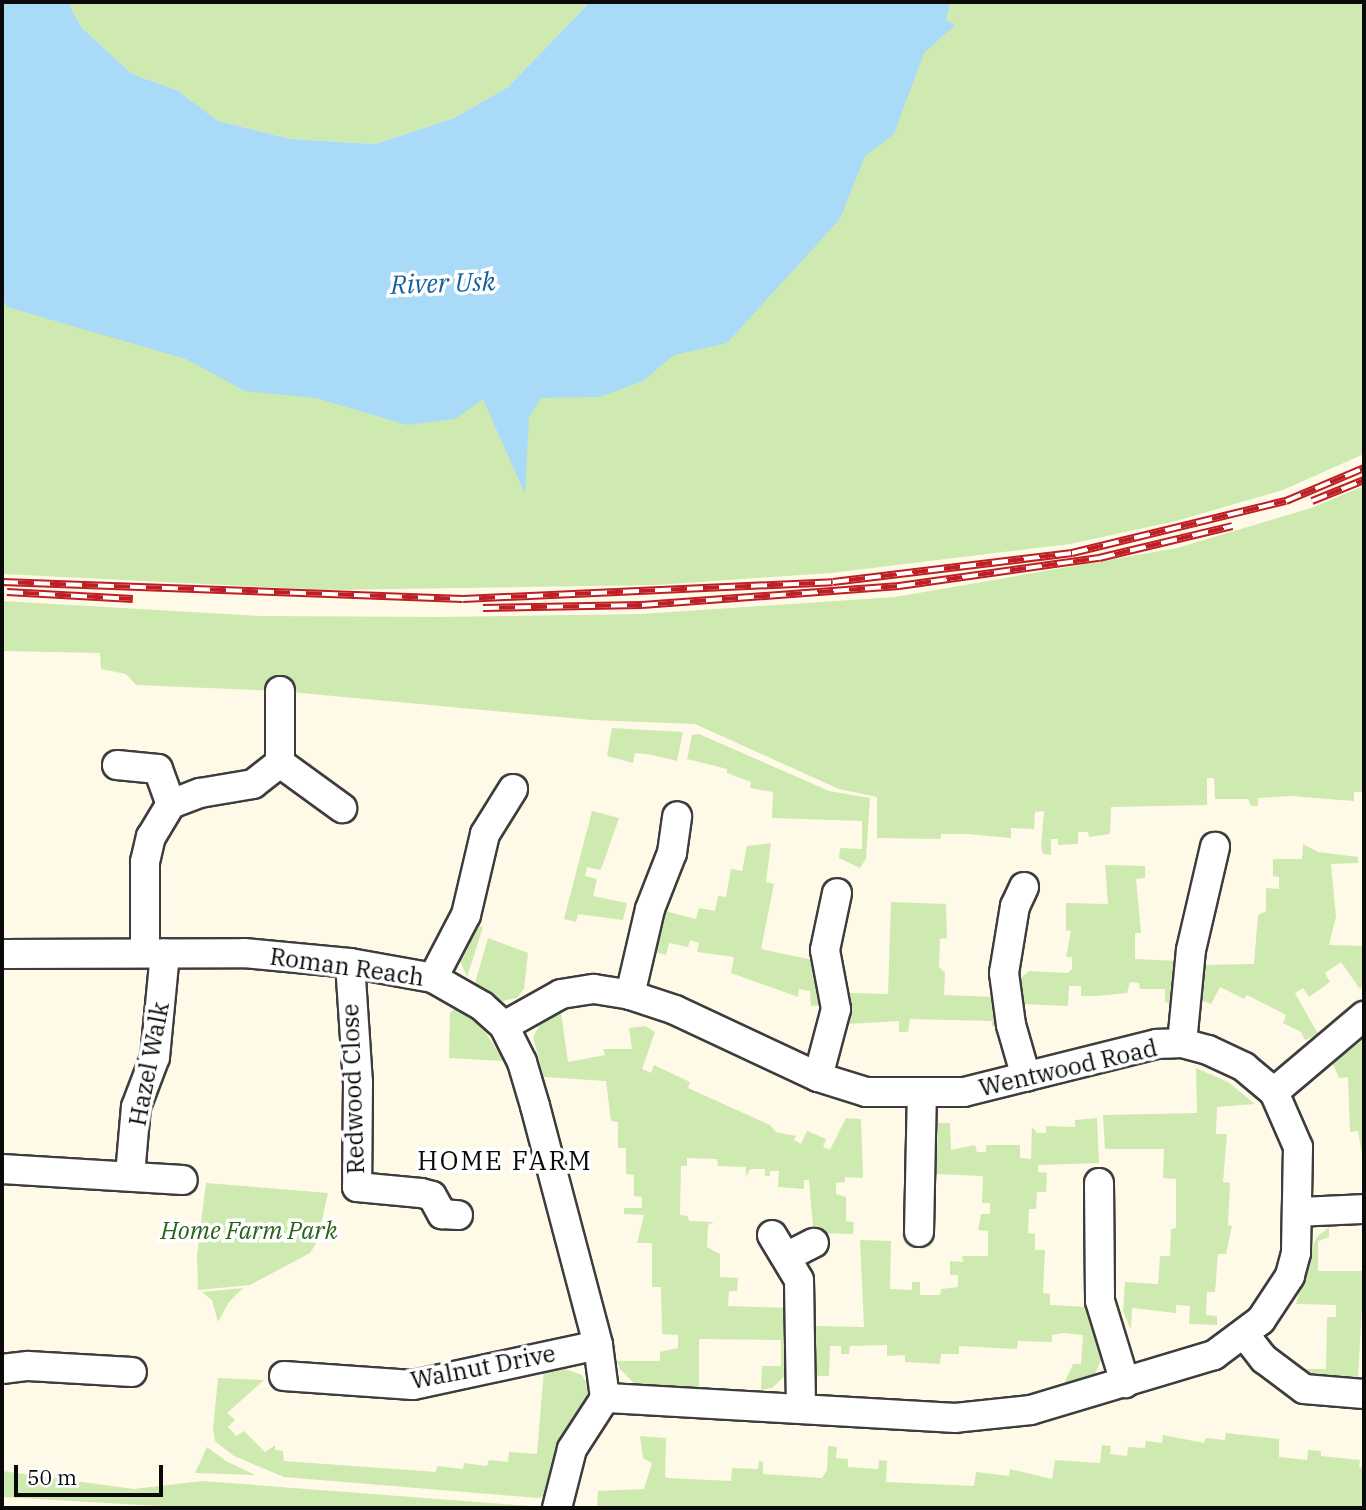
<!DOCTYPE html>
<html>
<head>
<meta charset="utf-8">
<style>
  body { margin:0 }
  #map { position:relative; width:1366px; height:1510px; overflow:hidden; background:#fffae7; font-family:"IBM Plex Serif",serif }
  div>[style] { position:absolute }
  .green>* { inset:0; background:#ceeab0 }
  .water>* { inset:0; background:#a9daf8 }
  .roads { filter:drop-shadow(2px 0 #3d3d3d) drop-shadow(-2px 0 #3d3d3d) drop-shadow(0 2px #3d3d3d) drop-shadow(0 -2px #3d3d3d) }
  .minor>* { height:28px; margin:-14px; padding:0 14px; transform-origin:14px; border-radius:14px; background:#fff }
  .rail>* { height:8px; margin-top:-4px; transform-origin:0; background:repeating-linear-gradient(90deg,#fff 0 16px,#be1e24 0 32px); box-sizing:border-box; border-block:2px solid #be1e24 }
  span { translate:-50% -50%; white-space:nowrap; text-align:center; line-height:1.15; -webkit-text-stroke:7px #fff; paint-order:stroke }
  .street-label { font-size:24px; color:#0a0a0a }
  .park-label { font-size:24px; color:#286319; font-style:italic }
  .water-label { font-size:26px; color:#10609f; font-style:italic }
  .neighbourhood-label { font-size:26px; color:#0a0a0a; letter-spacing:2px }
  .frame { position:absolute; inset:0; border:4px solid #0a0a0a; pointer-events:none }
  .scale { position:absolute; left:14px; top:1465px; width:149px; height:32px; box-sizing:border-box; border:4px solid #0a0a0a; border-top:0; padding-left:9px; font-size:21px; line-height:24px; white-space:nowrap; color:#0a0a0a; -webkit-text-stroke:5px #fff; paint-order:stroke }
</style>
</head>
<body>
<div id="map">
  <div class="green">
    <div style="clip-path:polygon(68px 2px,590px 2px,508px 87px,454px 118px,375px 144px,291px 139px,218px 121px,177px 90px,132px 74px,82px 28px)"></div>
    <div style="clip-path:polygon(879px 2px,1364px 2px,1364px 454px,1283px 490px,1176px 521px,1070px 544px,831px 573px,656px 585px,326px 590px,2px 574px,2px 190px,43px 246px)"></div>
    <div style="clip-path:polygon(1364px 486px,1364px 792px,1354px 792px,1354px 801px,1290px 796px,1258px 798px,1258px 806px,1251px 806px,1248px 799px,1215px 799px,1214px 778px,1207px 778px,1207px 805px,1111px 807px,1110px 834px,1089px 837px,1088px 832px,1078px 832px,1078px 844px,1058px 845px,1058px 839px,1051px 839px,1051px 855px,1043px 854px,1041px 847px,1044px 811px,1035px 812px,1034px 829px,1011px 828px,1011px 838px,967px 834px,941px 834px,941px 839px,877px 838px,877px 797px,839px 789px,695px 724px,592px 720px,280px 691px,136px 685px,126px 674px,101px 669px,100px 653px,2px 651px,2px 601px,260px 616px,440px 617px,641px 614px,895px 597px,1177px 548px,1311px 508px)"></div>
    <div style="clip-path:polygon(612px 728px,683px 732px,677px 761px,647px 754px,635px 753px,633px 763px,607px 756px)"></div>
    <div style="clip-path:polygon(699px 734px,829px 791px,870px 798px,866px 859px,860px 868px,839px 858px,840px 848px,862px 849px,862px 821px,772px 818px,773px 792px,750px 788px,751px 782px,727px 773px,727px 769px,687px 759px,692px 735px)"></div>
    <div style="clip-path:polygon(592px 811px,619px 818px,603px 864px,600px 870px,587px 867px,585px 876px,597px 879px,593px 896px,627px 903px,623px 920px,578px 914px,576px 922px,564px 919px)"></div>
    <div style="clip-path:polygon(771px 843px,766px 882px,774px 884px,761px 949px,817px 961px,823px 1005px,811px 1006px,810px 991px,799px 989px,798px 997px,731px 973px,734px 957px,697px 952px,699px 943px,690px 940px,688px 947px,669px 943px,666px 955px,653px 951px,665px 911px,696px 919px,699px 908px,715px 911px,718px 896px,726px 897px,731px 869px,742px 871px,747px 846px)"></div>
    <div style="clip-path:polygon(1303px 844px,1318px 852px,1358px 857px,1358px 863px,1331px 864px,1336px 917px,1329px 945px,1364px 946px,1364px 983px,1360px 989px,1341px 962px,1325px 973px,1330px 982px,1309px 997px,1303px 988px,1295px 993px,1318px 1034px,1305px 1040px,1301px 1032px,1283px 1023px,1286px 1015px,1247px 995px,1244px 999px,1220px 987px,1211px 1004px,1199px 999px,1203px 965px,1254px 964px,1258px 915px,1266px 911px,1266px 888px,1279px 889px,1279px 877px,1273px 876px,1273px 859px,1302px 859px)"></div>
    <div style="clip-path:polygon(1105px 865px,1145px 866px,1145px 878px,1136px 879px,1141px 933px,1135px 933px,1135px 959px,1177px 961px,1170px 1003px,1165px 1002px,1165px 989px,1140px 989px,1139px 983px,1130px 982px,1127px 993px,1097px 996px,1081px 996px,1081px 986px,1069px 986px,1068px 1006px,1022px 1004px,1020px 979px,1029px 971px,1068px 973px,1072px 969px,1072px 957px,1066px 957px,1071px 931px,1066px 930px,1066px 903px,1108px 904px)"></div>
    <div style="clip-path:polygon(891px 902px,946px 904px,947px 938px,940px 939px,939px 967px,945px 973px,944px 995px,994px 997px,1000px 1027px,992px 1026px,992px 1021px,910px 1019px,908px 1032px,899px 1032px,899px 1021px,848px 1024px,849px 993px,888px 994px)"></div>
    <div style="clip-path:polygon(476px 925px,483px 927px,467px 977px,459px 958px)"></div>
    <div style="clip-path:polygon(488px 938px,528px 953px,524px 989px,517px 998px,502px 1001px,475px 983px)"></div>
    <div style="clip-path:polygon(455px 1008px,482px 1027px,504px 1061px,449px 1058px,450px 1013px)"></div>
    <div style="clip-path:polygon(561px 1012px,568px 1062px,605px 1055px,603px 1049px,632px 1049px,629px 1028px,645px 1026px,655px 1032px,642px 1069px,651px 1073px,654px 1065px,690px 1082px,688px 1088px,770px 1125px,776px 1132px,796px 1136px,794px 1140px,801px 1144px,807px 1131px,826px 1139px,823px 1147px,830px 1150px,846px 1118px,861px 1119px,863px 1178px,845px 1177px,845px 1182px,836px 1183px,836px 1194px,846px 1197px,846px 1221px,854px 1222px,853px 1234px,821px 1233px,813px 1227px,809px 1180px,804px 1180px,804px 1189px,778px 1187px,779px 1171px,770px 1171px,770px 1176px,765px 1176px,765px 1169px,750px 1169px,746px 1177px,746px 1167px,718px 1166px,717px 1159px,687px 1158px,687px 1166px,681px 1166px,680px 1215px,688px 1216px,689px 1221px,714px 1222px,708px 1225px,707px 1247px,720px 1254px,720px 1277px,738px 1278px,737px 1291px,729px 1291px,728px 1306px,790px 1308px,786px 1375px,772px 1388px,761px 1390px,762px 1366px,781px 1366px,781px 1340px,699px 1339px,699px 1388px,635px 1384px,620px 1369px,617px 1361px,660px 1361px,660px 1352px,678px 1348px,678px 1335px,662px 1334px,661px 1287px,652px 1287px,652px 1243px,637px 1243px,644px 1215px,624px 1214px,624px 1208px,642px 1208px,642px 1197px,634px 1196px,634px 1175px,626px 1174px,626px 1148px,618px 1148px,618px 1122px,611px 1121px,606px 1081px,544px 1077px,533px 1037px,543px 1019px)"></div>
    <div style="clip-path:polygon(1364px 1039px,1364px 1167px,1358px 1131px,1350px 1132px,1348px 1077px,1339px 1078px,1333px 1064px)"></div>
    <div style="clip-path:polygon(1196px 1068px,1228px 1082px,1255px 1104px,1217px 1107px,1216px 1134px,1227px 1134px,1223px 1182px,1230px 1183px,1228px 1225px,1232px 1226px,1226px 1254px,1218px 1254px,1215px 1292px,1207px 1292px,1206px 1315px,1217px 1316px,1217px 1325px,1189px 1324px,1190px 1306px,1176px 1305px,1176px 1313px,1132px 1308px,1131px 1330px,1123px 1311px,1125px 1282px,1158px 1284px,1160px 1256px,1170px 1256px,1171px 1229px,1176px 1228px,1176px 1179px,1163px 1178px,1164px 1149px,1105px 1149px,1103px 1115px,1197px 1113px)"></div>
    <div style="clip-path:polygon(1097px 1118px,1099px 1163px,1038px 1165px,1038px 1172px,1047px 1173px,1046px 1192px,1037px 1192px,1036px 1209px,1029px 1209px,1028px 1233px,1035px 1234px,1035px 1250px,1045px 1250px,1043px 1293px,1050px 1294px,1050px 1305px,1088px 1307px,1101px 1360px,1095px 1374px,1063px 1386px,1073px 1364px,1081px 1364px,1083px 1335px,1063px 1333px,1052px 1335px,1052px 1342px,1018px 1341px,1017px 1349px,959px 1346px,959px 1354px,941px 1354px,940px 1364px,905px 1362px,905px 1355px,887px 1356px,887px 1345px,850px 1346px,849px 1354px,841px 1354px,841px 1346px,830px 1346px,829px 1376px,815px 1376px,815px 1326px,864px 1327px,860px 1240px,891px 1241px,890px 1289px,912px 1290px,912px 1282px,920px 1282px,920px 1295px,940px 1295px,941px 1289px,958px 1287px,958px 1275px,950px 1275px,950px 1261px,963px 1262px,962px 1256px,988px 1256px,988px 1231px,978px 1230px,981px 1214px,990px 1214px,990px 1203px,982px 1203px,983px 1176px,936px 1174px,938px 1123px,950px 1123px,951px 1150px,975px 1145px,977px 1152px,986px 1152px,986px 1145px,1020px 1145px,1020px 1158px,1031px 1159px,1032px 1127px,1037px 1133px,1046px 1133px,1046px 1126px,1075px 1127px,1075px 1120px)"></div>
    <div style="clip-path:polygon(206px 1183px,328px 1193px,317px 1242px,310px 1253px,250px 1285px,198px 1290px,197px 1255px)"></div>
    <div style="clip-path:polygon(1329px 1227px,1329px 1237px,1318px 1241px,1318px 1271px,1364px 1271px,1358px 1379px,1320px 1378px,1295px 1369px,1326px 1369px,1327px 1317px,1336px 1317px,1336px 1305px,1296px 1304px,1316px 1238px)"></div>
    <div style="clip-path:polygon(243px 1288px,229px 1302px,218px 1322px,212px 1300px,202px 1292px)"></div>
    <div style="clip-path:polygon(557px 1366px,582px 1375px,588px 1386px,587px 1402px,559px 1442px,545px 1496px,538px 1498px,284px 1477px,234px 1456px,215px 1441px,213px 1429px,218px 1378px,264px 1380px,227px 1413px,235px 1420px,228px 1427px,236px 1436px,244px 1431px,265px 1452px,275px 1445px,275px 1450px,283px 1451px,284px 1461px,436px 1472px,437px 1466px,463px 1469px,464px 1463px,487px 1466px,489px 1460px,508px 1462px,509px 1452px,537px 1454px,544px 1369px)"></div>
    <div style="clip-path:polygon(1226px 1433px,1279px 1439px,1279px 1457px,1307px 1460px,1308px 1450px,1321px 1451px,1321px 1456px,1360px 1460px,1359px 1467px,1364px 1468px,1364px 1508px,597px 1508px,598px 1491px,644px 1489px,652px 1463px,643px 1458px,640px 1436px,666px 1438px,665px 1477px,669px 1478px,731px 1481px,732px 1468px,758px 1469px,759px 1461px,763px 1462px,763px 1474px,822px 1478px,827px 1470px,828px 1446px,837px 1447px,836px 1458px,848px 1459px,848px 1467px,878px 1469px,879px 1460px,887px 1461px,886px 1482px,974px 1486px,976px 1472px,1009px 1476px,1010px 1469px,1052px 1479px,1055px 1460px,1100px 1463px,1102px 1445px,1111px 1446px,1110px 1454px,1127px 1456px,1128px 1447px,1145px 1448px,1146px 1441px,1162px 1443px,1163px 1435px,1204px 1443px,1206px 1438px,1225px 1440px)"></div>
    <div style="clip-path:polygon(207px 1447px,226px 1461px,255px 1475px,195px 1473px)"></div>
    <div style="clip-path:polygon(2px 1471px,134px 1489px,202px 1481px,544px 1507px,195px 1508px,2px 1497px)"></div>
  </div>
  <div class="water">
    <div style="clip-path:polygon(2px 2px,68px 2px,82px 28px,132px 74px,177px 90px,218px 121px,291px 139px,375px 144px,454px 118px,508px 87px,590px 2px,950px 2px,946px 20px,955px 25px,924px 53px,894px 134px,865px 156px,840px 219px,727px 343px,674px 355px,643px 381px,599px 397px,541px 398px,529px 417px,525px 494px,483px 399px,455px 419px,407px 425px,316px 398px,245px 391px,186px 359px,7px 307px,2px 296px)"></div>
  </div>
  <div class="roads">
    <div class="minor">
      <div style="left:280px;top:691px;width:72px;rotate:90deg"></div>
      <div style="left:117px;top:765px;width:41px;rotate:5.6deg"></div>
      <div style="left:158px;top:769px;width:37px;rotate:70deg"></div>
      <div style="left:1024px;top:887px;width:21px;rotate:115deg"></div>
      <div style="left:1015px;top:906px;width:68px;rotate:99.3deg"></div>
      <div style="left:1004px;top:973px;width:52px;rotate:82.3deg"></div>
      <div style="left:1011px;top:1025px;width:54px;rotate:73.9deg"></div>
      <div style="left:145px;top:952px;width:90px;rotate:-90deg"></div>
      <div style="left:145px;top:862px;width:26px;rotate:-77deg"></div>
      <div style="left:151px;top:837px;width:39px;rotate:-59deg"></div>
      <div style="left:171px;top:804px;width:31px;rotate:-21deg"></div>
      <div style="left:200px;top:793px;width:54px;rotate:-9.6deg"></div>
      <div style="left:253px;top:784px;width:34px;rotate:-38deg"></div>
      <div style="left:280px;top:763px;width:77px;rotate:36deg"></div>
      <div style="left:2px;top:954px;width:242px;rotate:-0.2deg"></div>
      <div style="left:244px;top:953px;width:106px;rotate:5.4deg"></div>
      <div style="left:350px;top:963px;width:84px;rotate:10.2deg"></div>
      <div style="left:433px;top:978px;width:56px;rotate:29.7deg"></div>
      <div style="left:482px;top:1006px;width:30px;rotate:42deg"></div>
      <div style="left:504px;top:1026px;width:40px;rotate:63.4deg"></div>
      <div style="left:522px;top:1062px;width:46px;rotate:73.5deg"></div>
      <div style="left:535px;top:1106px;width:247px;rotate:75.2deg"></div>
      <div style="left:598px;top:1345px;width:53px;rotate:82.5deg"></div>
      <div style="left:605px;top:1398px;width:61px;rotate:122.9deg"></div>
      <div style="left:572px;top:1449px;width:61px;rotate:104.3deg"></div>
      <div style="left:350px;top:963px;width:119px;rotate:86.2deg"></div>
      <div style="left:358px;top:1082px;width:105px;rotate:90.5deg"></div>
      <div style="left:357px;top:1187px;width:64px;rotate:5.4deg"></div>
      <div style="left:421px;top:1193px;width:11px;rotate:15deg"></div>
      <div style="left:432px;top:1196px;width:21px;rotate:61deg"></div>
      <div style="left:442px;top:1214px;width:16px;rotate:4deg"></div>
      <div style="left:433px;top:978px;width:71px;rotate:-62.4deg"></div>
      <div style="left:466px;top:915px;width:83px;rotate:-76.8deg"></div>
      <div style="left:485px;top:834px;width:53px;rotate:-58.1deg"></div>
      <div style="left:630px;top:995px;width:88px;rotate:-76.9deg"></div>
      <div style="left:650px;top:909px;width:60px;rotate:-68.6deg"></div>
      <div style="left:672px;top:853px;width:37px;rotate:-82deg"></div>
      <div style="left:504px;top:1026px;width:65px;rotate:-29.3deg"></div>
      <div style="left:561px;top:994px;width:33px;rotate:-9deg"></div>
      <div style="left:594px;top:989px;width:36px;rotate:9deg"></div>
      <div style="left:630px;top:995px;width:47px;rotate:18.4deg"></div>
      <div style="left:675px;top:1010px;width:158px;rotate:25.1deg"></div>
      <div style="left:818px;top:1077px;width:50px;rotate:17.4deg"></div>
      <div style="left:866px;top:1092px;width:98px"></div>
      <div style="left:964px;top:1092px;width:199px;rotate:-14deg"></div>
      <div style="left:1157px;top:1044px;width:25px;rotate:-2deg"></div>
      <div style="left:1182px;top:1043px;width:27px;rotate:15deg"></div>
      <div style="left:1208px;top:1050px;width:40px;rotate:25deg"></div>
      <div style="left:1244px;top:1067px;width:39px;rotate:40deg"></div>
      <div style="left:1274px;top:1092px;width:60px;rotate:66.4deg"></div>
      <div style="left:1298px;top:1147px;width:106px;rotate:91.1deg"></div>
      <div style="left:1296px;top:1253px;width:24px;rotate:105deg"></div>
      <div style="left:1290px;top:1276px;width:53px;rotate:123.4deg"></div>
      <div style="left:1261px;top:1320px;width:59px;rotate:143.3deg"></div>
      <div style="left:1214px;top:1355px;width:191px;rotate:163.3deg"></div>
      <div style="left:1031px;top:1410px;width:76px;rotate:174deg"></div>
      <div style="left:955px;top:1418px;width:351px;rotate:-176.7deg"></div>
      <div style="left:1182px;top:1043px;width:93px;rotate:-84.5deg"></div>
      <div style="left:1191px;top:950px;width:106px;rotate:-76.9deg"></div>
      <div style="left:818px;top:1077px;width:70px;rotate:-75.2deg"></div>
      <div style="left:836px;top:1009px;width:60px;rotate:-100.6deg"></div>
      <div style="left:825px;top:950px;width:58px;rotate:-78.1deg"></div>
      <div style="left:1274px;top:1092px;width:118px;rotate:-40.2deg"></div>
      <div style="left:2px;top:1169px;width:181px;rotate:3.5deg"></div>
      <div style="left:130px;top:1175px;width:68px;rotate:-85deg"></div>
      <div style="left:136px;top:1107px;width:53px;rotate:-69.2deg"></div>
      <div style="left:155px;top:1057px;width:104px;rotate:-84.5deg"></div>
      <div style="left:1099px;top:1183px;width:118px;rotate:89.5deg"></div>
      <div style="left:1100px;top:1301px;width:86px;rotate:73deg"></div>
      <div style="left:1298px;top:1212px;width:66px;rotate:-2.6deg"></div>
      <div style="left:919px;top:1232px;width:139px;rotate:-88.8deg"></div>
      <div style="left:772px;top:1235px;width:52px;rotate:59deg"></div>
      <div style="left:799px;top:1280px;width:126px;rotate:89.1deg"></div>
      <div style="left:788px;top:1256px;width:29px;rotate:-27deg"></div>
      <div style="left:1245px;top:1335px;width:31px;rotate:52deg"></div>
      <div style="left:1264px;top:1359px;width:50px;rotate:36.9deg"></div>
      <div style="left:1304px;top:1389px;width:60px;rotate:4.8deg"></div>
      <div style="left:2px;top:1369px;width:26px;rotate:-7deg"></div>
      <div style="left:28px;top:1366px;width:104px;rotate:3.3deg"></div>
      <div style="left:284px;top:1376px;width:129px;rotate:4deg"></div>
      <div style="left:413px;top:1385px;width:189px;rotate:-12.2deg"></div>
    </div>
  </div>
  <div class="rail">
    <div style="left:1312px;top:501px;width:56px;rotate:-22deg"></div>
    <div style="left:2px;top:582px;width:461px;rotate:2.1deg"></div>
    <div style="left:463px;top:599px;width:370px;rotate:-2.6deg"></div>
    <div style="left:833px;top:582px;width:241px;rotate:-6.9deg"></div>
    <div style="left:1072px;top:553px;width:220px;rotate:-13.7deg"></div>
    <div style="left:1286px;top:501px;width:85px;rotate:-22.9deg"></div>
    <div style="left:7px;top:592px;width:126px;rotate:3.2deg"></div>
    <div style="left:483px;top:608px;width:159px;rotate:-1.1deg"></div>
    <div style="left:642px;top:605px;width:258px;rotate:-4.2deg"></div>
    <div style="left:899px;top:586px;width:202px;rotate:-8deg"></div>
    <div style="left:1099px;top:558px;width:137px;rotate:-13.5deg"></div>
  </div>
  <div class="street-label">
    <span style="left:347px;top:967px;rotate:8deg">Roman Reach</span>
    <span style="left:149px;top:1064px;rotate:-79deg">Hazel Walk</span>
    <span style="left:1068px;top:1068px;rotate:-13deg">Wentwood Road</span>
    <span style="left:353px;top:1089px;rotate:-92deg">Redwood Close</span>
    <span style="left:483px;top:1367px;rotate:-11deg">Walnut Drive</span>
  </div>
  <div class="park-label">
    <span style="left:249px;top:1231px">Home Farm Park</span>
  </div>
  <div class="water-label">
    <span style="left:443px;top:283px;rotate:-2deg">River Usk</span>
  </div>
  <div class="neighbourhood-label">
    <span style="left:505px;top:1161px">HOME FARM</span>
  </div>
  <div class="frame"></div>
  <div class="scale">50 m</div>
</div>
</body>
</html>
